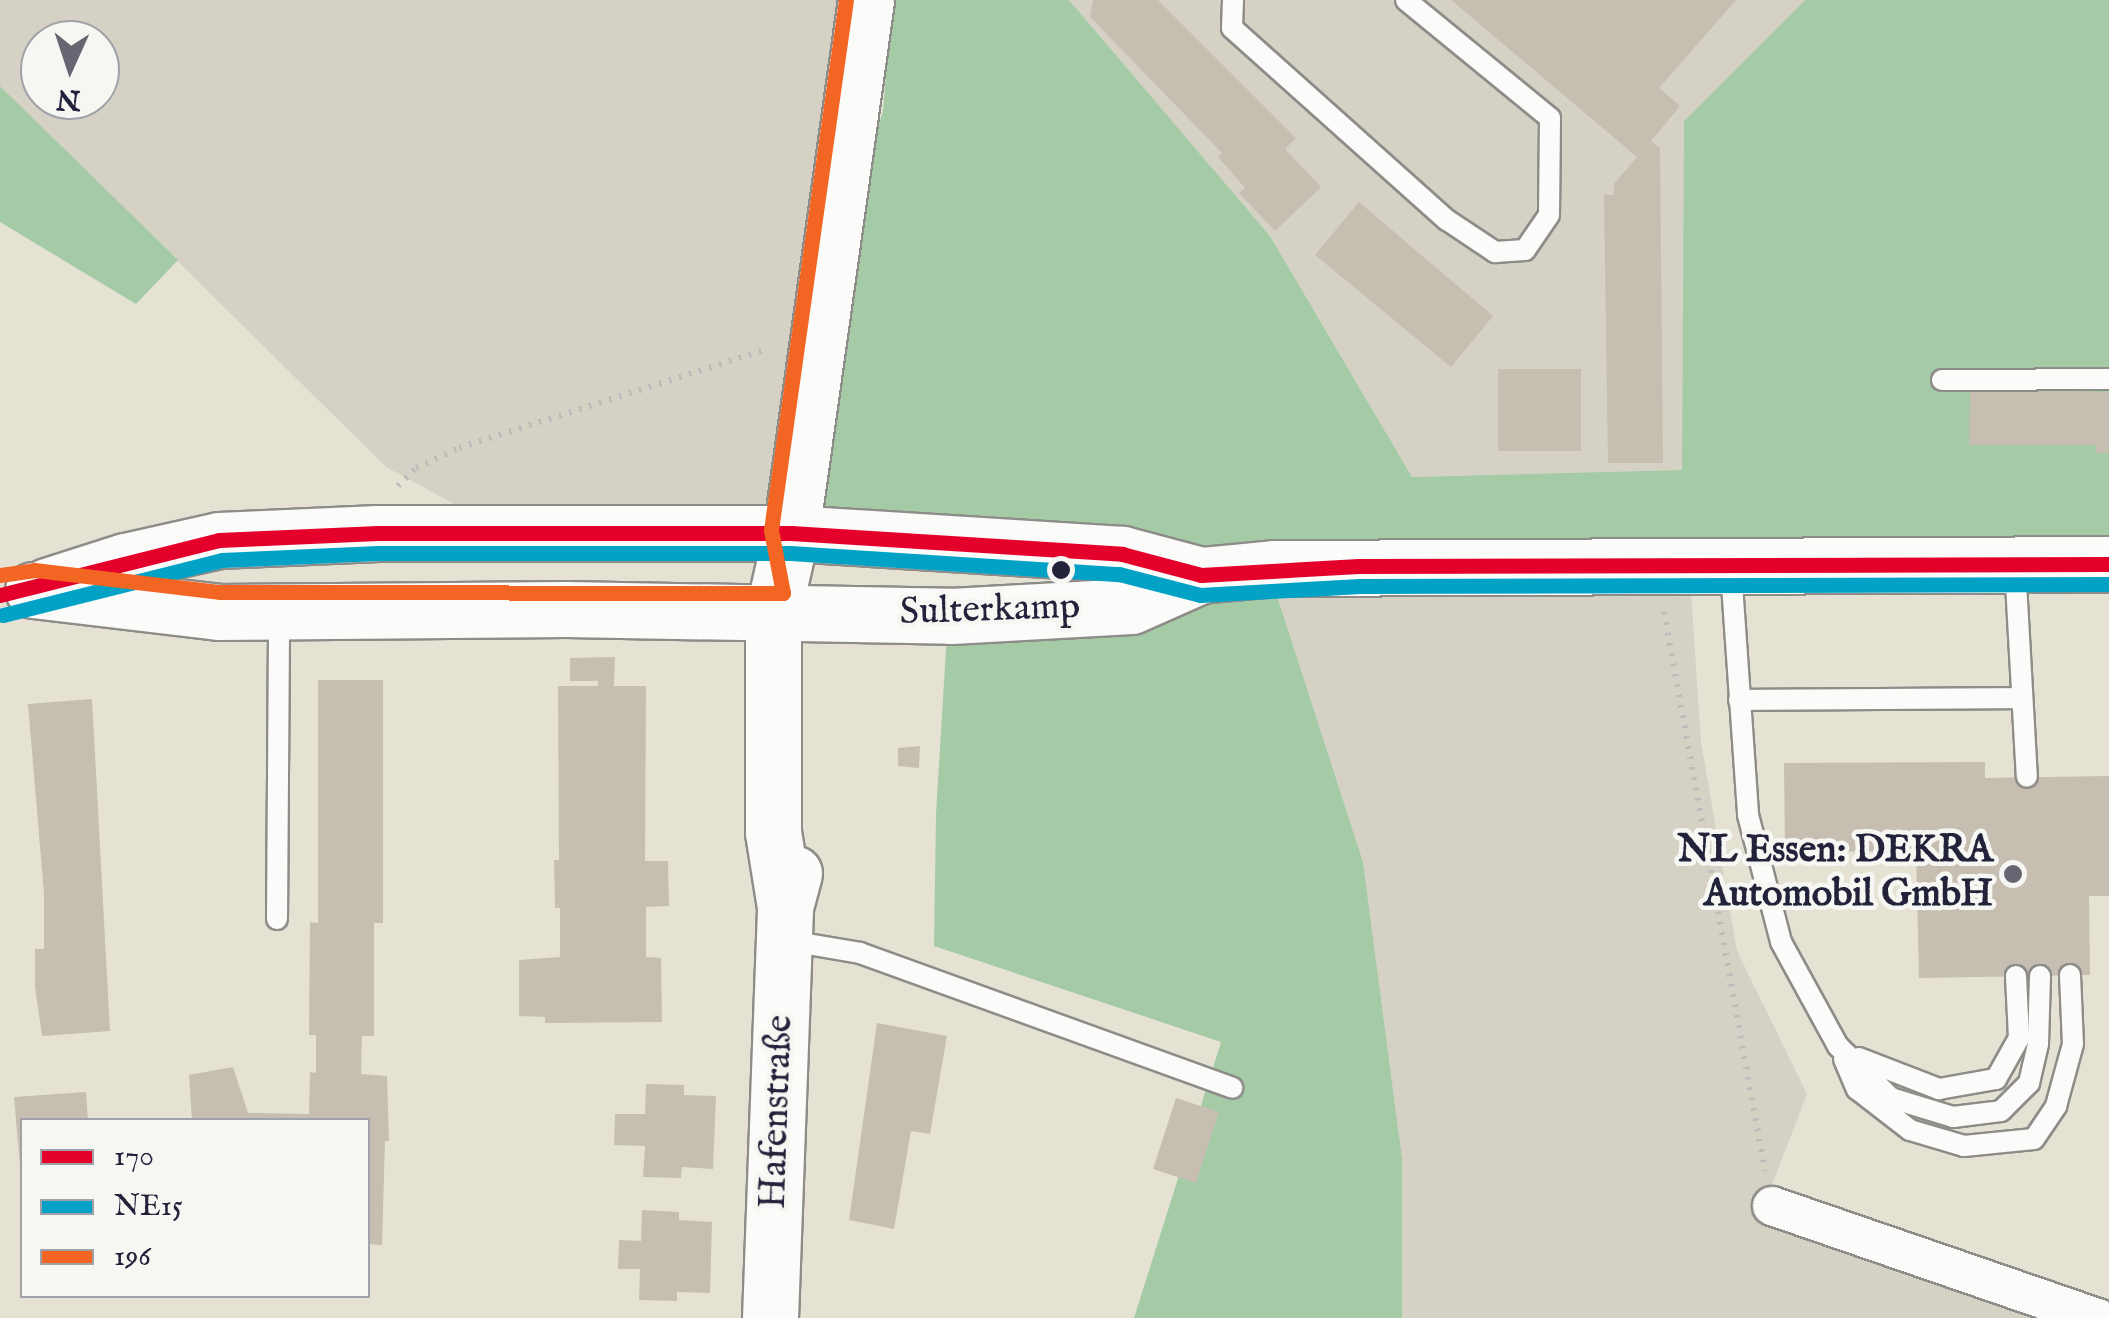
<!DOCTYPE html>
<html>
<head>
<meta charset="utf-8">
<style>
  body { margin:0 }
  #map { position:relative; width:2109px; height:1318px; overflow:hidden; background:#e5e2d4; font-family:"IM FELL English",serif }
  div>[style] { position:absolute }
  .industrial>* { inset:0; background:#d6d1c5 }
  .forest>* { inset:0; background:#a4cba6 }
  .building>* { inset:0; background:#c6beb0 }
  .path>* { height:6px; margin-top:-3px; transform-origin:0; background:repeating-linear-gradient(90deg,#bcbcbb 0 2.5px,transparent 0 10.5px) }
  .roads { filter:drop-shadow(2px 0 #8e8c89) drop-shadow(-2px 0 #8e8c89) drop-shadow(0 2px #8e8c89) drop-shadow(0 -2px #8e8c89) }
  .lane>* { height:20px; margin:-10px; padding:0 10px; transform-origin:10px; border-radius:10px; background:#fbfbf9 }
  .street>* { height:38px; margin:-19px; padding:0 19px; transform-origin:19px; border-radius:19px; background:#fbfbf9 }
  .secondary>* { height:55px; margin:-27.5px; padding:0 27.5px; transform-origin:27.5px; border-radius:27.5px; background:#fbfbf9 }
  .bus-1>* { height:15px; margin:-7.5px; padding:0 7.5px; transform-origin:7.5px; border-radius:7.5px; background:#e4002b }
  .bus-2>* { height:15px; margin:-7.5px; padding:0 7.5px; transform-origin:7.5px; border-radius:7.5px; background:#02a2c7 }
  .bus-3>* { height:15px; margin:-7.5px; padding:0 7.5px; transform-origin:7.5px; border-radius:7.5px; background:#f26522 }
  .dots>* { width:28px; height:28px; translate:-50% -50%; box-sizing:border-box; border:5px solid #f6f6f2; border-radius:50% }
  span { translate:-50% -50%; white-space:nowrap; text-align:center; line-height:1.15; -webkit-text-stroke:9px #f6f6f2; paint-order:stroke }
  .street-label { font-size:38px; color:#22223b }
  .poi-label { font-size:38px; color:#22223b; font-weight:700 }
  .right { translate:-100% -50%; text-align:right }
  .legend { position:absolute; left:20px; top:1118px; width:350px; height:180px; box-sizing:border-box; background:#f6f6f2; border:2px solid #a1a1a9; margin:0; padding:12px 18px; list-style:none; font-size:30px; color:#22223b }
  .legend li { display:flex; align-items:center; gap:20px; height:50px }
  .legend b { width:50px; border:2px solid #a1a1a9 }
  .north { position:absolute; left:20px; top:20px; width:100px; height:100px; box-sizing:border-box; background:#f6f6f2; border:2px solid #a1a1a9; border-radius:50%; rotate:183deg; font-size:28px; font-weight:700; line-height:40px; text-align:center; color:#22223b }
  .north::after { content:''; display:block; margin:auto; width:35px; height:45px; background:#666571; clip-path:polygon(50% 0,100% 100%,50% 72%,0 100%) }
</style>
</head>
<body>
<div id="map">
  <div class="industrial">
    <div style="clip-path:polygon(evenodd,0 0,864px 0,788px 531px,482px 519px,386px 467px,0 86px,0 0,40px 40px,100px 40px,100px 100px,40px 100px,40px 40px)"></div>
    <div style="clip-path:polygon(1069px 0,1805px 0,1684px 121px,1683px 470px,1412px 477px,1270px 236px)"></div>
    <div style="clip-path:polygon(1269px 571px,1690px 576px,1701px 742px,1737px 951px,1807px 1094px,1762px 1211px,2071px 1318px,1402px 1318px,1402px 1158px,1363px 862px)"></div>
  </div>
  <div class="forest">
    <div style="clip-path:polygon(892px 0,1069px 0,1270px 236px,1412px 477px,1682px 470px,1684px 121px,1805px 0,2109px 0,2109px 558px,1352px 562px,796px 530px,828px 287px,883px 111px)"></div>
    <div style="clip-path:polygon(0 86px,178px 260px,136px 304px,0 222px)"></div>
    <div style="clip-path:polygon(1269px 571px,1363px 862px,1402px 1158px,1402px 1318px,1134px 1318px,1221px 1042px,934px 946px,936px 814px,948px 617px)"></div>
  </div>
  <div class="building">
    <div style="clip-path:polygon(1093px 0,1158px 0,1296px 138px,1285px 149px,1321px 187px,1275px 231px,1239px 193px,1245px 188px,1218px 157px,1222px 153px,1090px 17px)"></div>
    <div style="clip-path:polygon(1451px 0,1736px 0,1659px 88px,1680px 106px,1651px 141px,1660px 148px,1663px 463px,1608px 463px,1604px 195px,1614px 195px,1614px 184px,1637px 157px)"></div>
    <div style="clip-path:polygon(1359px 202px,1493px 316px,1451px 367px,1315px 255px)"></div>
    <div style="clip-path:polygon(1498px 369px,1581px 369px,1581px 451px,1498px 451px)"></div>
    <div style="clip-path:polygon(1970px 389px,2109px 392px,2109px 453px,2096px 453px,2096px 445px,1969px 445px)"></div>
    <div style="clip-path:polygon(615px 657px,614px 686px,646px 686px,645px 861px,668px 861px,669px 906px,646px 907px,646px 957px,661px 958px,662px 1022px,545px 1023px,545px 1017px,519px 1016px,519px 960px,560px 957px,560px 908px,555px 908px,554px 860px,559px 860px,558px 686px,598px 686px,598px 681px,570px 681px,570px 658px)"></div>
    <div style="clip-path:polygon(318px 680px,383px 680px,383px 923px,374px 923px,374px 1036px,362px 1036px,361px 1074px,387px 1076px,389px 1141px,385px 1141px,382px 1245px,368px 1244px,368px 1120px,192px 1120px,189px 1075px,233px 1067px,248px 1113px,309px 1114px,310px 1072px,316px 1073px,316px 1035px,309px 1035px,310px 922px,318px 923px)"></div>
    <div style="clip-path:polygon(92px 699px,110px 1031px,42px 1036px,35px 987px,35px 949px,44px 949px,44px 894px,28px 704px)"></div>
    <div style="clip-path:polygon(920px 746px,919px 768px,898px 766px,898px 748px)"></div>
    <div style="clip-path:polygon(1985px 762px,1985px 778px,2109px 776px,2109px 896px,2089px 896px,2090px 975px,1919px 978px,1916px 851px,1785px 852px,1784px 763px)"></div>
    <div style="clip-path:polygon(877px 1023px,947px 1036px,930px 1134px,911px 1131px,894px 1229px,849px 1220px)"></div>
    <div style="clip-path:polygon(646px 1084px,684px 1085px,684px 1095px,716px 1096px,713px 1169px,682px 1167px,681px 1178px,643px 1177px,645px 1146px,614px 1145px,615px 1114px,645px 1114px)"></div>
    <div style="clip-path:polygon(86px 1092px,88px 1120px,22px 1120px,20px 1166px,14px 1097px)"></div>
    <div style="clip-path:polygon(1176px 1098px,1219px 1112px,1196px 1183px,1153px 1169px)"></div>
    <div style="clip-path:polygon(642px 1210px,679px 1212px,679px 1220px,712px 1222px,710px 1293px,677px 1292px,677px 1301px,639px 1300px,640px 1269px,618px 1269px,619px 1240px,641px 1241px)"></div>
  </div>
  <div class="path">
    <div style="left:398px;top:486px;width:25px;rotate:-45deg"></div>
    <div style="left:416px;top:468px;width:47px;rotate:-24.9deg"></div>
    <div style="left:459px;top:448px;width:324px;rotate:-17.8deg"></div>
    <div style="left:1664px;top:612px;width:568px;rotate:79.76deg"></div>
  </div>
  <div class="roads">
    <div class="lane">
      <div style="left:1233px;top:0;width:28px;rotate:92deg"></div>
      <div style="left:1232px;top:28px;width:288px;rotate:41.8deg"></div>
      <div style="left:1447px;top:220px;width:58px;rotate:33.7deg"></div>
      <div style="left:1495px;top:252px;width:30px;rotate:-4deg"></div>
      <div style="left:1525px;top:250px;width:42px;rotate:-55.6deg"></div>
      <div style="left:1549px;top:215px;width:97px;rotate:-89.4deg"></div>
      <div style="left:1550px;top:118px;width:186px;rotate:-140.7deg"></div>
      <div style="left:1942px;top:380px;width:167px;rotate:-0.3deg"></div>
      <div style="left:2015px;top:565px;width:212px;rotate:86.8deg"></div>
      <div style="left:1731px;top:570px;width:246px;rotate:86deg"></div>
      <div style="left:1748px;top:815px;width:131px;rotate:75.4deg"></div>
      <div style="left:1781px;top:942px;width:119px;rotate:61.3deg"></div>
      <div style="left:1838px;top:1046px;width:74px;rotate:44.5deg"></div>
      <div style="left:1891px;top:1098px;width:65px;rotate:17deg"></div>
      <div style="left:1953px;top:1117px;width:48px;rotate:-7.1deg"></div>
      <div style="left:2001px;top:1111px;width:40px;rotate:-45deg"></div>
      <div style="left:2029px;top:1083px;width:40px;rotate:-77deg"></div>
      <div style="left:2038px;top:1044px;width:68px;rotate:-88.3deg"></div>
      <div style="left:1739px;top:700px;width:283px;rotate:-0.4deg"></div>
      <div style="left:277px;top:919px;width:307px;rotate:-89.6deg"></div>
      <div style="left:784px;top:940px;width:77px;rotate:9.7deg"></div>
      <div style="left:860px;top:953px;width:396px;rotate:19.9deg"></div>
      <div style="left:1859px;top:1058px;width:86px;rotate:21.2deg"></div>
      <div style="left:1939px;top:1089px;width:58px;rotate:-10deg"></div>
      <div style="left:1996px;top:1079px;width:47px;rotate:-60.7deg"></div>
      <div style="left:2019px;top:1038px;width:62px;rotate:-92.8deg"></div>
      <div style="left:1844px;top:1059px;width:33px;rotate:67deg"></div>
      <div style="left:1857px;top:1089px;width:67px;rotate:37.7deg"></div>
      <div style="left:1910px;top:1130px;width:56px;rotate:16.5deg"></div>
      <div style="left:1964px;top:1146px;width:70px;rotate:-5.7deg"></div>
      <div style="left:2034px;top:1139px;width:40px;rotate:-56deg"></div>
      <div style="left:2056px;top:1106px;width:64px;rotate:-74.7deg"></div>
      <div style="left:2073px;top:1044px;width:69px;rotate:-92.5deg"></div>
    </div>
    <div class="street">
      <div style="left:1772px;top:1206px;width:345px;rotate:19deg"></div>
    </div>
    <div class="secondary">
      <div style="left:47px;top:586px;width:82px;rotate:-17.8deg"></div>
      <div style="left:125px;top:561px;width:96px;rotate:-12.6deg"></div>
      <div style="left:219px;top:540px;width:159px;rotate:-2.5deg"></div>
      <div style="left:378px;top:533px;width:413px"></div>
      <div style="left:791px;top:533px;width:332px;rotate:3.6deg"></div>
      <div style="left:1122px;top:554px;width:82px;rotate:14.9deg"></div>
      <div style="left:33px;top:590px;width:187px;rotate:6.7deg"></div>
      <div style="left:219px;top:612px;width:347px;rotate:-0.5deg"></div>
      <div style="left:566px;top:609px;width:385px;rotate:1deg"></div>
      <div style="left:951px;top:616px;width:180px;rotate:-3.2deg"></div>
      <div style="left:1131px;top:606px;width:77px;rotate:-23.9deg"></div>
      <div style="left:1201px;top:575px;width:73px;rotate:-5.5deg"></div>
      <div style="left:1274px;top:568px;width:835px;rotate:-0.27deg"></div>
      <div style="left:785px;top:907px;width:76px;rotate:-99.1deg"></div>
      <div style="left:773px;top:832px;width:219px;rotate:-90deg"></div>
      <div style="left:773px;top:613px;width:82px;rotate:-77.3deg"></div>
      <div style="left:791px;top:533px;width:538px;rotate:-81.99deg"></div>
      <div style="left:770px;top:1318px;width:411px;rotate:-87.9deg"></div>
      <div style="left:785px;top:907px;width:35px;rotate:-75deg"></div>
    </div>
  </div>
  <div class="bus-1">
    <div style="left:0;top:595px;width:226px;rotate:-14.1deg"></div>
    <div style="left:219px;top:540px;width:159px;rotate:-2.5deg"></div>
    <div style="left:378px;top:533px;width:413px"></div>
    <div style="left:791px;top:533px;width:332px;rotate:3.6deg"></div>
    <div style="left:1122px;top:554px;width:82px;rotate:14.9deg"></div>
    <div style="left:1201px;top:575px;width:158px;rotate:-3.3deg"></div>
    <div style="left:1359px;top:566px;width:750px;rotate:-0.15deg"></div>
  </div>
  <div class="bus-2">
    <div style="left:3px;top:615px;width:226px;rotate:-14.1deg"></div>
    <div style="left:222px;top:560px;width:156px;rotate:-2.6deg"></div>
    <div style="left:378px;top:553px;width:412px"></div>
    <div style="left:790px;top:553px;width:330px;rotate:3.7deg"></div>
    <div style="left:1119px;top:574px;width:84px;rotate:14.5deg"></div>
    <div style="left:1200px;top:595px;width:160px;rotate:-3.2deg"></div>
    <div style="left:1360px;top:586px;width:749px;rotate:-0.15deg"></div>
  </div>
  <div class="bus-3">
    <div style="left:0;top:575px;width:35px;rotate:-8deg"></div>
    <div style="left:35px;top:570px;width:186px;rotate:6.8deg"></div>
    <div style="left:220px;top:592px;width:563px;rotate:0.1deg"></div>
    <div style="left:783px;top:593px;width:64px;rotate:-100.8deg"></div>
    <div style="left:771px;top:530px;width:535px;rotate:-81.95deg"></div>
  </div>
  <div class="dots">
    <div style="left:1061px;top:570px;background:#22223b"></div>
    <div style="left:2013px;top:874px;background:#666571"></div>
  </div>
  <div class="street-label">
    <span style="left:990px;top:611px;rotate:-2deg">Sulterkamp</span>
    <span style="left:778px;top:1112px;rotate:-88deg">Hafenstraße</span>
  </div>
  <div class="poi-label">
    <span class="right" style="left:1993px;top:874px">NL Essen: DEKRA<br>Automobil GmbH</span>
  </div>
  <ul class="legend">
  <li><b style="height:12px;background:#e4002b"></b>170</li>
  <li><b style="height:12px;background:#02a2c7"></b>NE15</li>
  <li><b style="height:12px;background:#f26522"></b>196</li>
  </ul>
  <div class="north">N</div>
</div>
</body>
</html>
